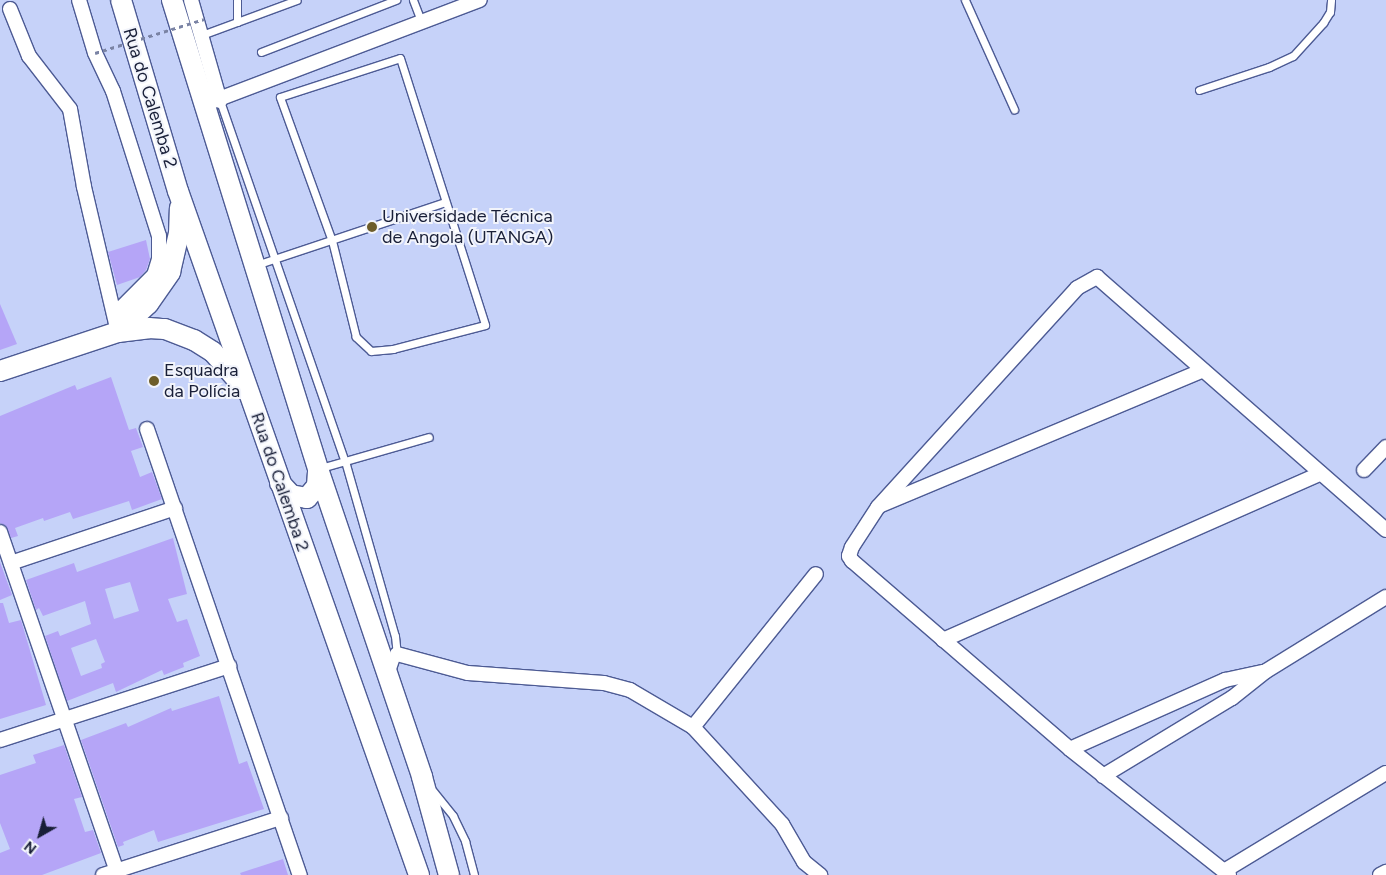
<!DOCTYPE html>
<html>
<head>
<meta charset="utf-8">
<style>
  body { margin:0 }
  #map { position:relative; width:1386px; height:875px; overflow:hidden; background:#c6d2f9; font-family:Figtree,sans-serif }
  div>[style] { position:absolute }
  .building>* { inset:0; background:#b5a5f7 }
  .roads { filter:drop-shadow(1px 0 #4d5b94) drop-shadow(-1px 0 #4d5b94) drop-shadow(0 1px #4d5b94) drop-shadow(0 -1px #4d5b94) }
  .lane>* { height:7px; margin:-3.5px; padding:0 3.5px; transform-origin:3.5px; border-radius:3.5px; background:#fff }
  .street>* { height:14px; margin:-7px; padding:0 7px; transform-origin:7px; border-radius:7px; background:#fff }
  .secondary>* { height:20px; margin:-10px; padding:0 10px; transform-origin:10px; border-radius:10px; background:#fff }
  .path-bridge>* { height:2.5px; margin-top:-1.25px; transform-origin:0; background:repeating-linear-gradient(90deg,#7a83a4 0 4px,transparent 0 8px) }
  .dots>* { width:14px; height:14px; translate:-50% -50%; box-sizing:border-box; border:2px solid #f2f4fb; border-radius:50% }
  span { translate:-50% -50%; white-space:nowrap; text-align:center; line-height:1.15; -webkit-text-stroke:4px #f2f4fb; paint-order:stroke }
  .street-label { font-size:18px; color:#191f38 }
  .poi-label { font-size:18px; color:#191f38 }
  .left { translate:0 -50%; text-align:left }
  .north { position:absolute; left:15px; top:810px; width:50px; height:50px; -webkit-text-stroke:4px #f2f4fb; paint-order:stroke; rotate:218deg; font-size:14px; font-weight:700; line-height:20px; text-align:center; color:#191f38 }
  .north::after { content:''; display:block; margin:auto; width:18px; height:22px; background:#191f38; clip-path:polygon(50% 0,100% 100%,50% 72%,0 100%) }
</style>
</head>
<body>
<div id="map">
  <div class="building">
    <div style="clip-path:polygon(146px 240px,150px 259px,146px 270px,140px 277px,117px 285px,108px 252px)"></div>
    <div style="clip-path:polygon(0 304px,17px 344px,0 350px)"></div>
    <div style="clip-path:polygon(111px 377px,129px 430px,136px 428px,143px 447px,131px 451px,140px 477px,152px 472px,162px 499px,132px 510px,129px 501px,73px 519px,70px 512px,44px 521px,43px 518px,15px 528px,18px 536px,11px 538px,6px 526px,0 523px,0 416px,75px 385px,77px 390px)"></div>
    <div style="clip-path:polygon(evenodd,173px 538px,187px 594px,168px 599px,177px 622px,187px 619px,200px 656px,183px 663px,184px 667px,164px 675px,162px 670px,116px 692px,113px 683px,67px 701px,45px 636px,58px 631px,60px 636px,91px 624px,85px 601px,43px 616px,39px 608px,36px 610px,26px 580px,74px 563px,77px 572px,173px 538px,130px 582px,139px 611px,114px 619px,105px 589px,130px 582px,173px 538px,96px 639px,105px 662px,101px 664px,102px 668px,81px 676px,71px 648px,96px 639px)"></div>
    <div style="clip-path:polygon(0 562px,12px 595px,0 600px)"></div>
    <div style="clip-path:polygon(0 603px,3px 603px,9px 623px,21px 620px,46px 705px,0 719px)"></div>
    <div style="clip-path:polygon(219px 696px,239px 764px,247px 761px,264px 809px,158px 842px,154px 830px,123px 842px,124px 845px,118px 847px,81px 740px,126px 723px,128px 727px,171px 708px,172px 711px)"></div>
    <div style="clip-path:polygon(64px 745px,82px 797px,74px 799px,85px 832px,93px 830px,101px 853px,42px 875px,0 875px,0 853px,10px 849px,0 823px,0 775px,36px 763px,33px 755px)"></div>
    <div style="clip-path:polygon(283px 859px,288px 875px,241px 875px,240px 873px)"></div>
  </div>
  <div class="roads">
    <div class="lane">
      <div style="left:413px;top:0;width:22px;rotate:69deg"></div>
      <div style="left:965px;top:0;width:120px;rotate:65.8deg"></div>
      <div style="left:237px;top:22px;width:22px;rotate:-90deg"></div>
      <div style="left:199px;top:36px;width:104px;rotate:-20.2deg"></div>
      <div style="left:261px;top:52px;width:145px;rotate:-21.1deg"></div>
      <div style="left:400px;top:58px;width:280px;rotate:72.3deg"></div>
      <div style="left:485px;top:325px;width:95px;rotate:165.4deg"></div>
      <div style="left:393px;top:349px;width:22px;rotate:175deg"></div>
      <div style="left:371px;top:351px;width:21px;rotate:-137deg"></div>
      <div style="left:356px;top:337px;width:99px;rotate:-104deg"></div>
      <div style="left:332px;top:241px;width:153px;rotate:-109.9deg"></div>
      <div style="left:280px;top:97px;width:126px;rotate:-18deg"></div>
      <div style="left:1199px;top:90px;width:74px;rotate:-18.2deg"></div>
      <div style="left:1269px;top:67px;width:26px;rotate:-25deg"></div>
      <div style="left:1293px;top:56px;width:45px;rotate:-47.7deg"></div>
      <div style="left:1323px;top:23px;width:13px;rotate:-58deg"></div>
      <div style="left:1330px;top:12px;width:12px;rotate:-85deg"></div>
      <div style="left:220px;top:101px;width:381px;rotate:70.9deg"></div>
      <div style="left:345px;top:461px;width:182px;rotate:74.1deg"></div>
      <div style="left:395px;top:636px;width:18px;rotate:84deg"></div>
      <div style="left:397px;top:654px;width:18px;rotate:109deg"></div>
      <div style="left:256px;top:265px;width:199px;rotate:-18.4deg"></div>
      <div style="left:321px;top:468px;width:112px;rotate:-16deg"></div>
      <div style="left:433px;top:791px;width:32px;rotate:51deg"></div>
      <div style="left:453px;top:816px;width:28px;rotate:64deg"></div>
      <div style="left:465px;top:841px;width:35px;rotate:75deg"></div>
    </div>
    <div class="street">
      <div style="left:79px;top:0;width:55px;rotate:73.2deg"></div>
      <div style="left:95px;top:53px;width:42px;rotate:64.7deg"></div>
      <div style="left:113px;top:91px;width:152px;rotate:72.4deg"></div>
      <div style="left:159px;top:236px;width:23px;rotate:90deg"></div>
      <div style="left:159px;top:259px;width:17px;rotate:107deg"></div>
      <div style="left:154px;top:275px;width:55px;rotate:135deg"></div>
      <div style="left:191px;top:0;width:105px;rotate:74deg"></div>
      <div style="left:10px;top:9px;width:51px;rotate:68deg"></div>
      <div style="left:29px;top:56px;width:67px;rotate:52.3deg"></div>
      <div style="left:70px;top:109px;width:79px;rotate:79.8deg"></div>
      <div style="left:84px;top:187px;width:149px;rotate:76.8deg"></div>
      <div style="left:203px;top:105px;width:296px;rotate:-20.8deg"></div>
      <div style="left:147px;top:429px;width:472px;rotate:71.1deg"></div>
      <div style="left:1364px;top:470px;width:32px;rotate:-46deg"></div>
      <div style="left:881px;top:505px;width:349px;rotate:-22.7deg"></div>
      <div style="left:0;top:532px;width:363px;rotate:71deg"></div>
      <div style="left:11px;top:563px;width:173px;rotate:-18.5deg"></div>
      <div style="left:943px;top:640px;width:413px;rotate:-23.8deg"></div>
      <div style="left:397px;top:654px;width:73px;rotate:15deg"></div>
      <div style="left:468px;top:673px;width:136px;rotate:4.2deg"></div>
      <div style="left:604px;top:683px;width:27px;rotate:15deg"></div>
      <div style="left:630px;top:690px;width:73px;rotate:30.4deg"></div>
      <div style="left:693px;top:727px;width:132px;rotate:47.5deg"></div>
      <div style="left:782px;top:824px;width:44px;rotate:59.9deg"></div>
      <div style="left:804px;top:862px;width:21px;rotate:39deg"></div>
      <div style="left:693px;top:727px;width:196px;rotate:-51.2deg"></div>
      <div style="left:0;top:740px;width:241px;rotate:-17.9deg"></div>
      <div style="left:1070px;top:749px;width:170px;rotate:-24deg"></div>
      <div style="left:1225px;top:680px;width:39px;rotate:-12deg"></div>
      <div style="left:1103px;top:776px;width:151px;rotate:-31.2deg"></div>
      <div style="left:1232px;top:698px;width:43px;rotate:-38.5deg"></div>
      <div style="left:1266px;top:671px;width:141px;rotate:-31.7deg"></div>
      <div style="left:1224px;top:871px;width:189px;rotate:-31.2deg"></div>
      <div style="left:103px;top:875px;width:187px;rotate:-17.8deg"></div>
      <div style="left:1229px;top:875px;width:203px;rotate:-141.6deg"></div>
      <div style="left:1070px;top:749px;width:288px;rotate:-139.2deg"></div>
      <div style="left:852px;top:561px;width:6px;rotate:-121deg"></div>
      <div style="left:849px;top:556px;width:9px;rotate:-72deg"></div>
      <div style="left:852px;top:547px;width:48px;rotate:-57deg"></div>
      <div style="left:878px;top:507px;width:296px;rotate:-47.7deg"></div>
      <div style="left:1077px;top:288px;width:23px;rotate:-29deg"></div>
      <div style="left:1097px;top:277px;width:384px;rotate:41.2deg"></div>
      <div style="left:1380px;top:875px;width:7px;rotate:-27deg"></div>
    </div>
    <div class="secondary">
      <div style="left:121px;top:0;width:199px;rotate:73.4deg"></div>
      <div style="left:178px;top:191px;width:725px;rotate:70.59deg"></div>
      <div style="left:172px;top:0;width:491px;rotate:72.7deg"></div>
      <div style="left:318px;top:469px;width:325px;rotate:71.3deg"></div>
      <div style="left:422px;top:777px;width:102px;rotate:74.6deg"></div>
      <div style="left:118px;top:332px;width:41px;rotate:-43deg"></div>
      <div style="left:148px;top:304px;width:39px;rotate:-55deg"></div>
      <div style="left:170px;top:272px;width:39px;rotate:-77deg"></div>
      <div style="left:179px;top:234px;width:26px;rotate:-88deg"></div>
      <div style="left:0;top:371px;width:124px;rotate:-18.3deg"></div>
      <div style="left:118px;top:332px;width:31px;rotate:-7deg"></div>
      <div style="left:149px;top:328px;width:16px;rotate:4deg"></div>
      <div style="left:165px;top:329px;width:31px;rotate:21deg"></div>
      <div style="left:194px;top:340px;width:22px;rotate:32deg"></div>
      <div style="left:213px;top:352px;width:43px;rotate:48.8deg"></div>
      <div style="left:280px;top:483px;width:16px;rotate:47deg"></div>
      <div style="left:291px;top:495px;width:16px;rotate:11deg"></div>
      <div style="left:307px;top:498px;width:16px;rotate:-50deg"></div>
      <div style="left:317px;top:486px;width:16px;rotate:-86deg"></div>
    </div>
  </div>
  <div class="path-bridge">
    <div style="left:95px;top:53px;width:114px;rotate:-17.3deg"></div>
  </div>
  <div class="dots">
    <div style="left:372px;top:227px;background:#6d5d2a"></div>
    <div style="left:154px;top:381px;background:#6d5d2a"></div>
  </div>
  <div class="street-label">
    <span style="left:150px;top:98px;rotate:73deg">Rua do Calemba 2</span>
    <span style="left:280px;top:482px;rotate:71deg">Rua do Calemba 2</span>
  </div>
  <div class="poi-label">
    <span class="left" style="left:382px;top:227px">Universidade Técnica<br>de Angola (UTANGA)</span>
    <span class="left" style="left:164px;top:381px">Esquadra<br>da Polícia</span>
  </div>
  <div class="north">N</div>
</div>
</body>
</html>
